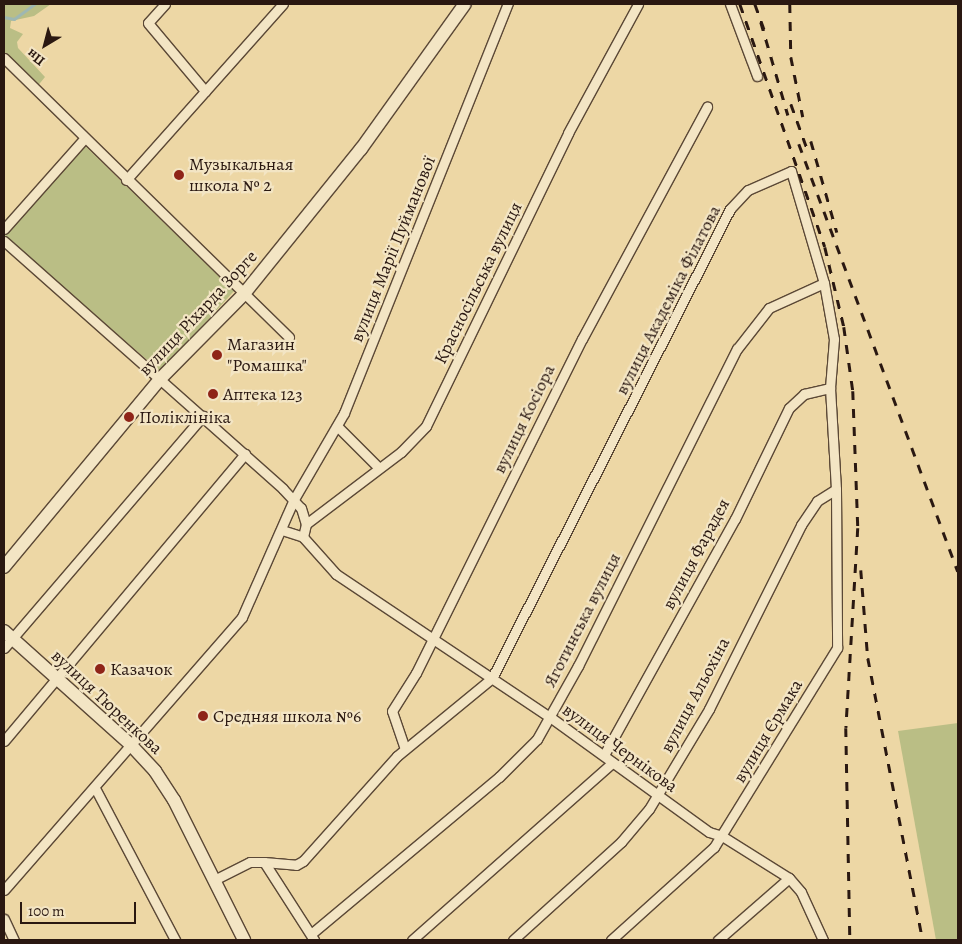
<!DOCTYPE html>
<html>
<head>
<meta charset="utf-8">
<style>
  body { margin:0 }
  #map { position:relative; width:962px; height:944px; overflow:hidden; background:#edd7a5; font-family:Alegreya,serif }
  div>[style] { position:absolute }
  .green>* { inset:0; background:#babe85 }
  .stream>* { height:2.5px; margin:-1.25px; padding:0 1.25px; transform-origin:1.25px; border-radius:1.25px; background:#9eb7b2 }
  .roads { filter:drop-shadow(1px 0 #5b4836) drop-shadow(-1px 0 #5b4836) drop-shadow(0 1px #5b4836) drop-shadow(0 -1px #5b4836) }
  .street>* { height:9px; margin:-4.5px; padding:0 4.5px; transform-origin:4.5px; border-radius:4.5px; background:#f3e5c4 }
  .secondary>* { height:12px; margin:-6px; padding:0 6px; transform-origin:6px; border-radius:6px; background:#f3e5c4 }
  .rail>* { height:2.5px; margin-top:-1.25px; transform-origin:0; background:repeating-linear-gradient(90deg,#2a1811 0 9px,transparent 0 18px) }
  .dots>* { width:14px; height:14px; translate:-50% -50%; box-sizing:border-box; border:2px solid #f3e5c4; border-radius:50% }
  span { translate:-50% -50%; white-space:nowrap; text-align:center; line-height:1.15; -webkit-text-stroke:4.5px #f3e5c4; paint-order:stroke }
  .poi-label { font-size:18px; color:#2a1811 }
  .left { translate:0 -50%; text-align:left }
  .street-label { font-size:18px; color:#2a1811 }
  .frame { position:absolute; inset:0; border:5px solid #2a1811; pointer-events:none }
  .north { position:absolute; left:20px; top:20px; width:50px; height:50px; -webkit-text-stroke:4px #f3e5c4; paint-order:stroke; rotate:217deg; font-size:14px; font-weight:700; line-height:20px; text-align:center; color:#2a1811 }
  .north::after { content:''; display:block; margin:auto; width:18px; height:22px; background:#2a1811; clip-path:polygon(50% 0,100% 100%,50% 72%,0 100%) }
  .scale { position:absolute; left:20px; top:902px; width:116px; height:22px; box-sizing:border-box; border:2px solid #2a1811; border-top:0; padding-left:6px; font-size:15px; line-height:18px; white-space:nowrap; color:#2a1811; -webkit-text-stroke:4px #f3e5c4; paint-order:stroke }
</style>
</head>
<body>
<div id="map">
  <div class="green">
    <div style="clip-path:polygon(4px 4px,51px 4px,34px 16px,11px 21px,10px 28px,23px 34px,17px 42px,18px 48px,45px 77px,36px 88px,4px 54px)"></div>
    <div style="clip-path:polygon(83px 144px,234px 291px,161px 372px,4px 236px)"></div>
    <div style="clip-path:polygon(958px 723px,958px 940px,936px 940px,898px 731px)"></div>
  </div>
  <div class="stream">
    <div style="left:4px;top:17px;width:10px;rotate:11deg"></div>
    <div style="left:14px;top:19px;width:26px;rotate:-36deg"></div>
  </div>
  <div class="roads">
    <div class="street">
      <div style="left:165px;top:4px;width:25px;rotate:132deg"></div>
      <div style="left:148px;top:23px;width:89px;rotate:50deg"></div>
      <div style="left:730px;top:4px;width:77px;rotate:69.4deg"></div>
      <div style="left:4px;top:58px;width:399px;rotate:44.4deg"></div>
      <div style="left:126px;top:180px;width:236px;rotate:-48.3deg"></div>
      <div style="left:4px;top:229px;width:120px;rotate:-48.4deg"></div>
      <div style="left:4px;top:241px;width:373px;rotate:41.6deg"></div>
      <div style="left:283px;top:489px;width:26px;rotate:47deg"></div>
      <div style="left:301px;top:508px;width:17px;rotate:73deg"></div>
      <div style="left:337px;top:426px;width:58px;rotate:45deg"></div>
      <div style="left:282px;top:530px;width:22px;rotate:18deg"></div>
      <div style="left:303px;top:537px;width:50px;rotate:48.3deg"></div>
      <div style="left:336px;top:574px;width:257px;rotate:33.8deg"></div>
      <div style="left:550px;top:717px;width:196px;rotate:35.9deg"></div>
      <div style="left:709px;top:832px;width:14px;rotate:17deg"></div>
      <div style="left:722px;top:836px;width:79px;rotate:32.1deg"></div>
      <div style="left:789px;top:878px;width:18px;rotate:49deg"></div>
      <div style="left:801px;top:892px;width:53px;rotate:65.4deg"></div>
      <div style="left:303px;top:537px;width:13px;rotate:-77deg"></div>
      <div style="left:306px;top:524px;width:119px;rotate:-37.2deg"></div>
      <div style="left:401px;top:452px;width:36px;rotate:-46deg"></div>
      <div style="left:426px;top:426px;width:326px;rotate:-64.1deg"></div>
      <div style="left:568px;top:133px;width:147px;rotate:-61.5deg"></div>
      <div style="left:4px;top:648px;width:306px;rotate:-49.4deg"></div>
      <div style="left:4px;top:741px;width:375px;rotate:-50deg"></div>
      <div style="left:405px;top:749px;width:40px;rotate:-108.9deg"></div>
      <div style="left:392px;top:711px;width:45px;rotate:-57.7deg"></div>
      <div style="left:416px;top:673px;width:373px;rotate:-63.6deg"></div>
      <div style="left:582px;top:339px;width:264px;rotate:-61.7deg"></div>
      <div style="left:604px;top:755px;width:270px;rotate:-61deg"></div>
      <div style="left:735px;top:519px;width:123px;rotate:-64.1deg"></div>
      <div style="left:789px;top:408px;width:21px;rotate:-43deg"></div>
      <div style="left:804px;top:394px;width:27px;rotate:-13deg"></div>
      <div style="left:95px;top:788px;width:172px;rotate:62.2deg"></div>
      <div style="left:264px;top:862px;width:32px;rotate:5deg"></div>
      <div style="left:296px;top:865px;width:8px;rotate:-30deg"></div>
      <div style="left:303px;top:861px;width:141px;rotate:-48.2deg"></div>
      <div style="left:397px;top:756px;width:123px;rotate:-39.4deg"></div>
      <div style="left:492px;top:678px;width:526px;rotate:-63.09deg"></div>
      <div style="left:730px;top:209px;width:26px;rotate:-47deg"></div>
      <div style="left:748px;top:190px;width:47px;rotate:-23.8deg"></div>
      <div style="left:791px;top:171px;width:117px;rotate:73.6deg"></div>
      <div style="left:824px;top:283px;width:57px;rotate:79.9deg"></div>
      <div style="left:834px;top:339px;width:49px;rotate:94.7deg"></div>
      <div style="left:830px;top:388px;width:101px;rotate:86.6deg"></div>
      <div style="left:836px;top:489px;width:159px;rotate:89.6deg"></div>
      <div style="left:837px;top:648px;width:234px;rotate:121.7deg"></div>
      <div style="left:714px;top:847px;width:139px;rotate:137.9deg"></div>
      <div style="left:214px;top:880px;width:40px;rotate:-26.6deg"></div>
      <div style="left:250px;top:862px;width:14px"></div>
      <div style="left:264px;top:862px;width:93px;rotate:57.3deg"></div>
      <div style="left:4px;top:890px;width:362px;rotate:-48.9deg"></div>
      <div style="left:242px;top:617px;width:129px;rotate:-66.2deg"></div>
      <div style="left:294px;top:499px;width:99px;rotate:-59.8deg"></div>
      <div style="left:344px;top:413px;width:441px;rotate:-68.2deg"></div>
      <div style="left:4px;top:919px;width:23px;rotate:65deg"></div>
      <div style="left:311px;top:934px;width:245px;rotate:-39.9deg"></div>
      <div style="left:499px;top:777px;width:54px;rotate:-45deg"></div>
      <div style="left:537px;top:739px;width:84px;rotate:-60.7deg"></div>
      <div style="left:578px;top:666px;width:355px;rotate:-63.4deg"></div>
      <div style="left:737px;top:349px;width:52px;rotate:-52deg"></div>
      <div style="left:769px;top:308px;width:60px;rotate:-24.4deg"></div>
      <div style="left:412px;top:940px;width:268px;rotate:-41.5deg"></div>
      <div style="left:513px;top:940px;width:146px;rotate:-42.2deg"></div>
      <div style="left:621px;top:842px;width:43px;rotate:-49.7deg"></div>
      <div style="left:649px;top:809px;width:117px;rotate:-59deg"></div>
      <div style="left:709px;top:709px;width:206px;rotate:-63.4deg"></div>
      <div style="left:801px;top:525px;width:29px;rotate:-56deg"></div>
      <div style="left:817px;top:501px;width:22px;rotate:-32deg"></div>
      <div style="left:718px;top:940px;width:94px;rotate:-41.1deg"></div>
    </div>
    <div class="secondary">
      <div style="left:4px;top:567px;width:246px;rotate:-50.3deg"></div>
      <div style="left:161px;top:378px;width:117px;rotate:-45.3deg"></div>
      <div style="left:243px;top:295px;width:188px;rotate:-51.1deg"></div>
      <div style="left:361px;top:149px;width:178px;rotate:-54.4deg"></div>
      <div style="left:4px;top:631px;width:169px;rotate:41.9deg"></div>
      <div style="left:130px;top:744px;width:37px;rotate:47deg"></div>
      <div style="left:155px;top:771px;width:35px;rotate:57deg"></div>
      <div style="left:174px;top:800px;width:157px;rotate:63.4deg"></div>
    </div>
  </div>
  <div class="rail">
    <div style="left:740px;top:4px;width:257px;rotate:70.7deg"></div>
    <div style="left:825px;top:247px;width:82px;rotate:76.6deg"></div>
    <div style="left:844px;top:327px;width:65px;rotate:82deg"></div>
    <div style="left:853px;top:391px;width:137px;rotate:87.9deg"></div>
    <div style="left:858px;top:528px;width:200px;rotate:93.4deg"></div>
    <div style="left:846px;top:728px;width:212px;rotate:88.9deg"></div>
    <div style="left:755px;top:4px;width:27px;rotate:70deg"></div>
    <div style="left:790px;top:4px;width:53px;rotate:88.9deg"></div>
    <div style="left:791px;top:57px;width:61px;rotate:78.7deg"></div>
    <div style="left:761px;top:22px;width:97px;rotate:73.8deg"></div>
    <div style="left:791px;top:104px;width:50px;rotate:70.1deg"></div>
    <div style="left:811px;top:141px;width:95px;rotate:74.1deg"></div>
    <div style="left:799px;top:144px;width:456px;rotate:69.6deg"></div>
    <div style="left:861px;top:570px;width:88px;rotate:85.5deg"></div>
    <div style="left:868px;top:658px;width:287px;rotate:79deg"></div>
  </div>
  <div class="dots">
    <div style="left:179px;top:175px;background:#8f2418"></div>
    <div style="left:217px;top:355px;background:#8f2418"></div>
    <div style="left:213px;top:394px;background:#8f2418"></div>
    <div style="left:129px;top:417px;background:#8f2418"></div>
    <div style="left:100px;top:669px;background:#8f2418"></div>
    <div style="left:203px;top:716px;background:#8f2418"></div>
  </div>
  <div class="poi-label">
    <span class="left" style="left:189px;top:175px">Музыкальная<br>школа № 2</span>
    <span class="left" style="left:227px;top:355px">Магазин<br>"Ромашка"</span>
    <span class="left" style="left:223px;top:394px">Аптека 123</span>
    <span class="left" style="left:139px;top:417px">Поліклініка</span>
    <span class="left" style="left:110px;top:669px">Казачок</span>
    <span class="left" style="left:213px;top:716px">Средняя школа №6</span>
  </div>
  <div class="street-label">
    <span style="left:393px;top:249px;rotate:-68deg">вулиця Марії Пуйманової</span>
    <span style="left:478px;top:283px;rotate:-64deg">Красносільська вулиця</span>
    <span style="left:668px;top:300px;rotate:-63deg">вулиця Академіка Філатова</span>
    <span style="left:198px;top:313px;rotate:-47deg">вулиця Ріхарда Зорге</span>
    <span style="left:524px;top:419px;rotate:-64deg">вулиця Косіора</span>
    <span style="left:696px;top:554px;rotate:-62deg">вулиця Фарадея</span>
    <span style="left:582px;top:620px;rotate:-63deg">Яготинська вулиця</span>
    <span style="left:695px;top:695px;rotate:-62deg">вулиця Альохіна</span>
    <span style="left:107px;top:702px;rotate:43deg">вулиця Тюренкова</span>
    <span style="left:768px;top:731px;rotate:-59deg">вулиця Єрмака</span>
    <span style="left:620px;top:748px;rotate:36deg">вулиця Чернікова</span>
  </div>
  <div class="frame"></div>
  <div class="north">Пн</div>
  <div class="scale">100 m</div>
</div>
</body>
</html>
